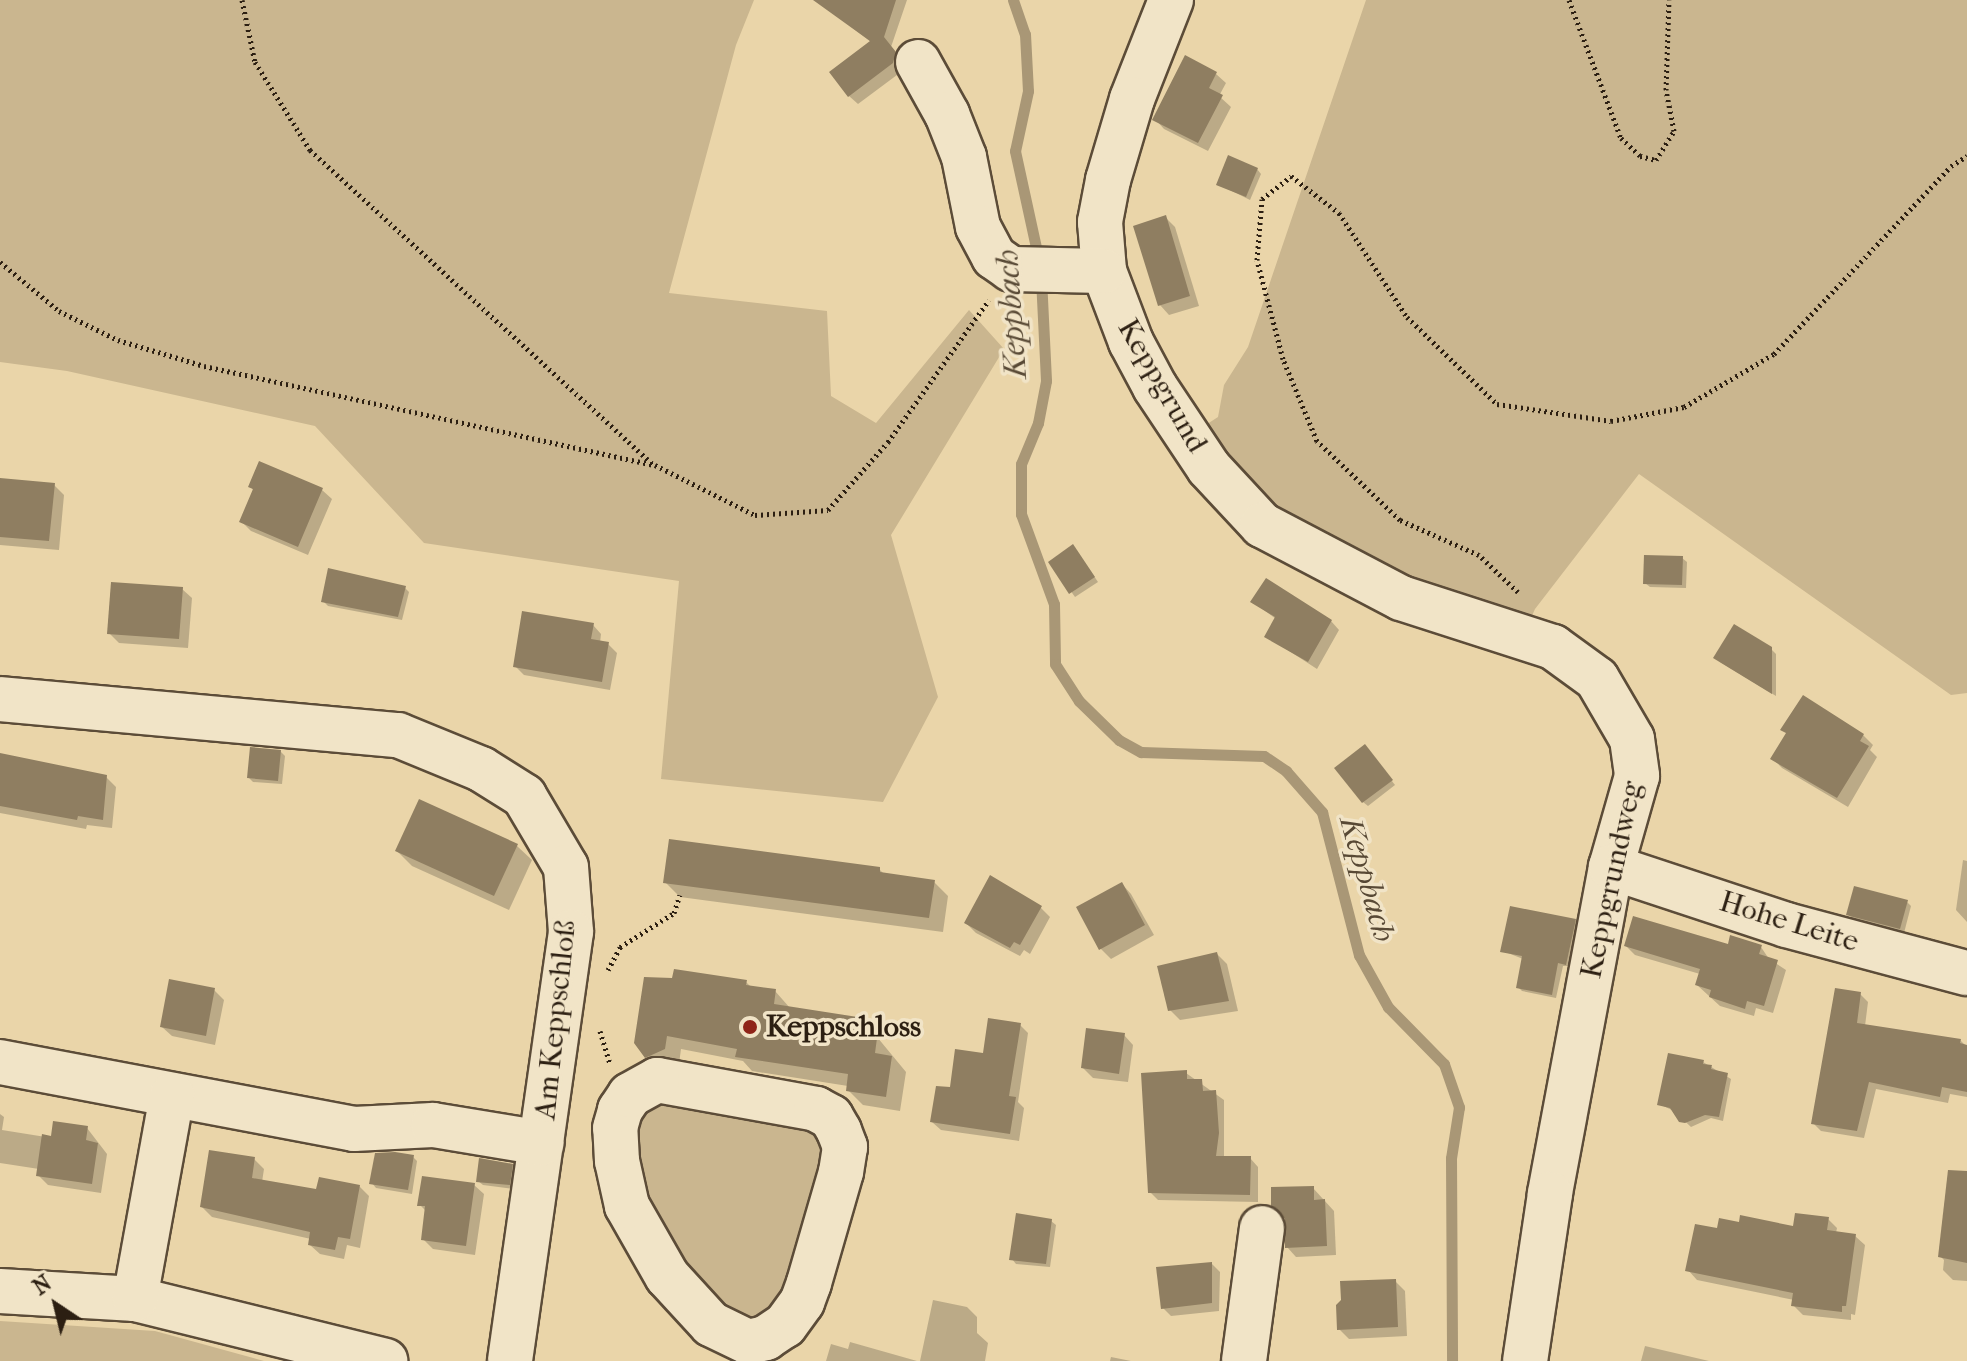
<!DOCTYPE html>
<html>
<head>
<meta charset="utf-8">
<style>
  body { margin:0 }
  #map { position:relative; width:1967px; height:1361px; overflow:hidden; background:#ead5a9; font-family:"IM FELL French Canon",serif }
  div>[style] { position:absolute }
  .green>* { inset:0; background:#cab68f }
  .shadow>* { inset:0; background:#0003 }
  .stream>* { height:11px; margin:-5.5px; padding:0 5.5px; transform-origin:5.5px; border-radius:5.5px; background:#a99776 }
  .building>* { inset:0; background:#8f7e61 }
  .path>* { height:5px; margin-top:-2.5px; transform-origin:0; background:repeating-linear-gradient(90deg,#2c1f12 0 2px,transparent 0 6px) }
  .roads { filter:drop-shadow(2px 0 #5c4c38) drop-shadow(-2px 0 #5c4c38) drop-shadow(0 2px #5c4c38) drop-shadow(0 -2px #5c4c38) }
  .minor>* { height:44px; margin:-22px; padding:0 22px; transform-origin:22px; border-radius:22px; background:#f1e4c7 }
  .dots>* { width:22px; height:22px; translate:-50% -50%; box-sizing:border-box; border:4px solid #f1e4c7; border-radius:50% }
  span { translate:-50% -50%; white-space:nowrap; text-align:center; line-height:1.15; -webkit-text-stroke:7px #f1e4c7; paint-order:stroke }
  .street-label { font-size:30px; color:#2c1f12 }
  .poi-label { font-size:30px; color:#2c1f12; font-weight:700 }
  .left { translate:0 -50%; text-align:left }
  .water-label { font-size:32px; color:#584935; font-style:italic }
  .north { position:absolute; left:16px; top:1265px; width:80px; height:80px; -webkit-text-stroke:6px #f1e4c7; paint-order:stroke; rotate:325deg; font-size:22px; font-weight:700; line-height:32px; text-align:center; color:#2c1f12 }
  .north::after { content:''; display:block; margin:auto; width:28px; height:36px; background:#2c1f12; clip-path:polygon(50% 0,100% 100%,50% 72%,0 100%) }
</style>
</head>
<body>
<div id="map">
  <div class="green">
    <div style="clip-path:polygon(0 0,754px 0,736px 45px,669px 293px,827px 311px,831px 396px,876px 423px,969px 310px,1004px 349px,891px 535px,938px 697px,883px 802px,661px 779px,679px 581px,424px 543px,315px 426px,67px 371px,0 362px)"></div>
    <div style="clip-path:polygon(1366px 0,1967px 0,1967px 693px,1951px 695px,1639px 474px,1535px 609px,1527px 627px,1482px 615px,1271px 514px,1201px 428px,1218px 417px,1224px 385px,1248px 347px)"></div>
    <div style="clip-path:polygon(675px 1090px,831px 1136px,791px 1300px,737px 1328px,650px 1234px,630px 1111px)"></div>
    <div style="clip-path:polygon(0 1321px,155px 1331px,264px 1361px,0 1361px)"></div>
  </div>
  <div class="shadow">
    <div style="clip-path:polygon(833px 0,907px 0,891px 47px,903px 62px,901px 72px,858px 104px,849px 96px,871px 42px,828px 9px)"></div>
    <div style="clip-path:polygon(1216px 74px,1226px 83px,1219px 96px,1231px 107px,1208px 151px,1164px 129px,1155px 119px)"></div>
    <div style="clip-path:polygon(1257px 169px,1261px 174px,1250px 200px,1218px 184px)"></div>
    <div style="clip-path:polygon(1165px 217px,1175px 227px,1199px 306px,1169px 315px,1160px 305px)"></div>
    <div style="clip-path:polygon(0 480px,54px 485px,64px 495px,59px 550px,0 545px)"></div>
    <div style="clip-path:polygon(250px 486px,322px 490px,332px 499px,308px 555px,251px 531px,241px 521px,254px 491px)"></div>
    <div style="clip-path:polygon(1077px 551px,1098px 582px,1075px 597px,1050px 562px)"></div>
    <div style="clip-path:polygon(1682px 558px,1687px 562px,1686px 588px,1650px 587px,1645px 583px)"></div>
    <div style="clip-path:polygon(405px 588px,409px 592px,402px 620px,328px 606px,324px 602px)"></div>
    <div style="clip-path:polygon(182px 589px,192px 598px,188px 648px,119px 643px,109px 633px)"></div>
    <div style="clip-path:polygon(1253px 602px,1331px 621px,1339px 630px,1317px 669px,1266px 636px,1276px 619px)"></div>
    <div style="clip-path:polygon(593px 625px,601px 634px,600px 643px,608px 644px,617px 653px,610px 690px,524px 675px,515px 666px)"></div>
    <div style="clip-path:polygon(1771px 649px,1776px 654px,1776px 696px,1720px 662px)"></div>
    <div style="clip-path:polygon(1863px 735px,1873px 745px,1870px 750px,1877px 757px,1848px 807px,1782px 768px,1772px 758px)"></div>
    <div style="clip-path:polygon(280px 751px,285px 756px,282px 784px,253px 782px,249px 778px)"></div>
    <div style="clip-path:polygon(1369px 751px,1395px 785px,1368px 806px,1363px 802px)"></div>
    <div style="clip-path:polygon(0 756px,106px 777px,116px 787px,112px 828px,87px 825px,86px 829px,0 813px)"></div>
    <div style="clip-path:polygon(517px 846px,532px 860px,509px 910px,412px 866px,397px 851px)"></div>
    <div style="clip-path:polygon(1963px 860px,1967px 861px,1967px 922px,1956px 910px)"></div>
    <div style="clip-path:polygon(879px 869px,885px 875px,934px 882px,948px 896px,943px 932px,680px 897px,665px 882px)"></div>
    <div style="clip-path:polygon(1122px 884px,1131px 894px,1154px 935px,1111px 959px,1101px 949px,1079px 908px)"></div>
    <div style="clip-path:polygon(1907px 902px,1911px 906px,1904px 933px,1853px 919px,1848px 914px)"></div>
    <div style="clip-path:polygon(1040px 907px,1050px 917px,1030px 954px,1024px 950px,1020px 956px,976px 933px,966px 923px)"></div>
    <div style="clip-path:polygon(1575px 920px,1579px 925px,1571px 966px,1563px 966px,1556px 998px,1522px 991px,1518px 987px,1523px 959px,1503px 951px)"></div>
    <div style="clip-path:polygon(1626px 946px,1761px 947px,1769px 959px,1786px 970px,1773px 1013px,1756px 1008px,1754px 1016px,1720px 1006px,1697px 985px,1700px 974px,1635px 955px)"></div>
    <div style="clip-path:polygon(1217px 954px,1227px 964px,1238px 1011px,1180px 1020px,1170px 1010px)"></div>
    <div style="clip-path:polygon(746px 982px,752px 988px,775px 991px,790px 1008px,863px 1020px,906px 1072px,900px 1111px,863px 1105px,848px 1090px,848px 1086px,752px 1071px,743px 1061px,681px 1049px,679px 1064px,661px 1072px,636px 1043px)"></div>
    <div style="clip-path:polygon(214px 990px,224px 1000px,215px 1045px,172px 1036px,162px 1027px)"></div>
    <div style="clip-path:polygon(1860px 994px,1868px 1002px,1865px 1026px,1960px 1040px,1967px 1047px,1967px 1097px,1950px 1094px,1948px 1103px,1876px 1089px,1864px 1138px,1821px 1131px,1814px 1124px)"></div>
    <div style="clip-path:polygon(1020px 1025px,1028px 1033px,1018px 1102px,1024px 1108px,1019px 1141px,941px 1130px,932px 1122px,952px 1090px)"></div>
    <div style="clip-path:polygon(1124px 1035px,1133px 1045px,1128px 1082px,1093px 1078px,1083px 1068px)"></div>
    <div style="clip-path:polygon(1703px 1062px,1731px 1079px,1723px 1121px,1711px 1118px,1691px 1127px,1674px 1111px,1659px 1104px)"></div>
    <div style="clip-path:polygon(1186px 1073px,1224px 1100px,1224px 1158px,1250px 1158px,1258px 1167px,1258px 1202px,1158px 1200px,1150px 1192px)"></div>
    <div style="clip-path:polygon(0 1114px,4px 1117px,2px 1130px,52px 1138px,87px 1128px,107px 1154px,101px 1193px,48px 1185px,38px 1175px,39px 1169px,0 1163px)"></div>
    <div style="clip-path:polygon(413px 1157px,417px 1161px,412px 1194px,376px 1188px,372px 1183px)"></div>
    <div style="clip-path:polygon(254px 1159px,264px 1169px,262px 1182px,318px 1192px,359px 1186px,369px 1196px,360px 1248px,347px 1245px,344px 1259px,320px 1254px,310px 1245px,311px 1239px,212px 1217px,202px 1207px)"></div>
    <div style="clip-path:polygon(512px 1165px,516px 1170px,514px 1189px,483px 1185px,478px 1181px)"></div>
    <div style="clip-path:polygon(474px 1185px,484px 1194px,475px 1255px,433px 1249px,423px 1239px,427px 1212px,420px 1205px)"></div>
    <div style="clip-path:polygon(1313px 1188px,1334px 1211px,1336px 1255px,1296px 1257px,1287px 1247px)"></div>
    <div style="clip-path:polygon(1967px 1208px,1967px 1281px,1953px 1280px,1943px 1270px,1944px 1260px,1940px 1256px)"></div>
    <div style="clip-path:polygon(1828px 1219px,1837px 1228px,1836px 1233px,1855px 1236px,1865px 1245px,1855px 1315px,1851px 1314px,1851px 1320px,1803px 1315px,1793px 1305px,1794px 1300px,1697px 1280px,1688px 1270px,1718px 1231px,1795px 1229px)"></div>
    <div style="clip-path:polygon(1051px 1221px,1056px 1225px,1050px 1267px,1016px 1264px,1012px 1259px)"></div>
    <div style="clip-path:polygon(1212px 1264px,1220px 1272px,1219px 1311px,1171px 1316px,1163px 1308px)"></div>
    <div style="clip-path:polygon(1395px 1281px,1405px 1291px,1407px 1336px,1349px 1339px,1339px 1329px)"></div>
    <div style="clip-path:polygon(933px 1300px,967px 1307px,977px 1317px,977px 1333px,988px 1343px,985px 1361px,920px 1361px)"></div>
    <div style="clip-path:polygon(850px 1342px,917px 1361px,826px 1361px,831px 1344px,848px 1349px)"></div>
    <div style="clip-path:polygon(1645px 1346px,1709px 1361px,1641px 1361px)"></div>
    <div style="clip-path:polygon(1111px 1357px,1131px 1361px,1110px 1361px)"></div>
  </div>
  <div class="stream">
    <div style="left:1013px;top:0;width:36px;rotate:71deg"></div>
    <div style="left:1025px;top:34px;width:57px;rotate:87deg"></div>
    <div style="left:1028px;top:91px;width:61px;rotate:102.2deg"></div>
    <div style="left:1015px;top:151px;width:113px;rotate:77.7deg"></div>
    <div style="left:1041px;top:278px;width:103px;rotate:87.2deg"></div>
    <div style="left:1046px;top:381px;width:43px;rotate:100.8deg"></div>
    <div style="left:1038px;top:423px;width:44px;rotate:112.5deg"></div>
    <div style="left:1021px;top:464px;width:50px;rotate:90deg"></div>
    <div style="left:1021px;top:514px;width:96px;rotate:69.9deg"></div>
    <div style="left:1054px;top:604px;width:60px;rotate:89deg"></div>
    <div style="left:1055px;top:664px;width:44px;rotate:57deg"></div>
    <div style="left:1079px;top:701px;width:56px;rotate:44.3deg"></div>
    <div style="left:1119px;top:740px;width:25px;rotate:29deg"></div>
    <div style="left:1141px;top:752px;width:123px;rotate:1.9deg"></div>
    <div style="left:1264px;top:756px;width:27px;rotate:34deg"></div>
    <div style="left:1286px;top:771px;width:55px;rotate:48.7deg"></div>
    <div style="left:1322px;top:812px;width:148px;rotate:75.5deg"></div>
    <div style="left:1359px;top:955px;width:60px;rotate:60.9deg"></div>
    <div style="left:1388px;top:1007px;width:80px;rotate:45.5deg"></div>
    <div style="left:1444px;top:1064px;width:46px;rotate:70.8deg"></div>
    <div style="left:1459px;top:1107px;width:52px;rotate:98.9deg"></div>
    <div style="left:1451px;top:1158px;width:203px;rotate:89.7deg"></div>
  </div>
  <div class="building">
    <div style="clip-path:polygon(813px 0,896px 0,884px 37px,896px 52px,893px 63px,848px 97px,829px 72px,870px 41px)"></div>
    <div style="clip-path:polygon(1185px 55px,1217px 72px,1209px 88px,1223px 95px,1198px 143px,1152px 120px)"></div>
    <div style="clip-path:polygon(1228px 155px,1258px 168px,1246px 197px,1216px 185px)"></div>
    <div style="clip-path:polygon(1166px 215px,1190px 296px,1158px 306px,1133px 226px)"></div>
    <div style="clip-path:polygon(259px 461px,323px 488px,298px 547px,239px 522px,253px 489px,248px 487px)"></div>
    <div style="clip-path:polygon(0 478px,55px 483px,49px 541px,0 537px)"></div>
    <div style="clip-path:polygon(1073px 544px,1095px 577px,1069px 594px,1048px 562px)"></div>
    <div style="clip-path:polygon(1644px 555px,1683px 556px,1682px 585px,1643px 584px)"></div>
    <div style="clip-path:polygon(328px 568px,406px 586px,398px 617px,321px 602px)"></div>
    <div style="clip-path:polygon(1266px 578px,1332px 620px,1308px 662px,1264px 637px,1275px 617px,1250px 602px)"></div>
    <div style="clip-path:polygon(111px 582px,183px 587px,179px 639px,107px 634px)"></div>
    <div style="clip-path:polygon(522px 611px,594px 623px,591px 639px,609px 642px,602px 682px,513px 667px)"></div>
    <div style="clip-path:polygon(1734px 624px,1772px 647px,1772px 694px,1713px 658px)"></div>
    <div style="clip-path:polygon(1803px 695px,1864px 734px,1860px 741px,1869px 746px,1837px 798px,1770px 759px,1786px 733px,1780px 730px)"></div>
    <div style="clip-path:polygon(1365px 744px,1393px 780px,1362px 803px,1334px 768px)"></div>
    <div style="clip-path:polygon(250px 747px,281px 750px,278px 781px,247px 778px)"></div>
    <div style="clip-path:polygon(0 753px,107px 775px,103px 820px,78px 816px,77px 820px,0 806px)"></div>
    <div style="clip-path:polygon(419px 799px,518px 844px,494px 896px,395px 851px)"></div>
    <div style="clip-path:polygon(669px 839px,880px 867px,880px 872px,935px 880px,929px 918px,663px 883px)"></div>
    <div style="clip-path:polygon(990px 875px,1042px 906px,1020px 945px,1014px 942px,1010px 948px,964px 923px)"></div>
    <div style="clip-path:polygon(1122px 882px,1145px 925px,1099px 950px,1076px 907px)"></div>
    <div style="clip-path:polygon(1854px 886px,1908px 900px,1900px 929px,1846px 915px)"></div>
    <div style="clip-path:polygon(1510px 906px,1576px 919px,1566px 965px,1558px 963px,1552px 995px,1516px 988px,1522px 956px,1500px 952px)"></div>
    <div style="clip-path:polygon(1633px 916px,1728px 944px,1730px 935px,1762px 945px,1759px 954px,1778px 960px,1764px 1006px,1747px 1001px,1745px 1009px,1709px 997px,1711px 990px,1695px 985px,1700px 969px,1624px 946px)"></div>
    <div style="clip-path:polygon(1217px 952px,1229px 1001px,1168px 1011px,1157px 966px)"></div>
    <div style="clip-path:polygon(674px 969px,747px 980px,746px 985px,776px 989px,774px 1004px,864px 1018px,861px 1036px,877px 1038px,875px 1053px,892px 1056px,886px 1097px,846px 1091px,848px 1074px,735px 1057px,737px 1049px,667px 1036px,665px 1049px,645px 1058px,634px 1043px,644px 977px,672px 978px)"></div>
    <div style="clip-path:polygon(169px 979px,215px 988px,206px 1036px,160px 1027px)"></div>
    <div style="clip-path:polygon(1835px 988px,1861px 992px,1857px 1023px,1961px 1039px,1960px 1043px,1967px 1045px,1967px 1092px,1942px 1087px,1940px 1097px,1869px 1082px,1857px 1131px,1811px 1124px)"></div>
    <div style="clip-path:polygon(988px 1018px,1021px 1023px,1009px 1096px,1016px 1097px,1010px 1134px,930px 1122px,936px 1086px,950px 1087px,955px 1049px,983px 1053px)"></div>
    <div style="clip-path:polygon(1086px 1028px,1125px 1033px,1119px 1074px,1081px 1068px)"></div>
    <div style="clip-path:polygon(1668px 1053px,1704px 1060px,1703px 1064px,1712px 1065px,1711px 1069px,1728px 1073px,1719px 1117px,1705px 1115px,1685px 1123px,1679px 1122px,1670px 1108px,1657px 1105px)"></div>
    <div style="clip-path:polygon(1187px 1070px,1187px 1079px,1202px 1079px,1203px 1091px,1216px 1090px,1219px 1133px,1216px 1156px,1251px 1156px,1250px 1195px,1148px 1193px,1141px 1073px)"></div>
    <div style="clip-path:polygon(53px 1121px,88px 1126px,86px 1140px,98px 1143px,92px 1184px,36px 1176px,42px 1134px,51px 1136px)"></div>
    <div style="clip-path:polygon(209px 1150px,255px 1157px,252px 1178px,316px 1189px,319px 1177px,360px 1185px,350px 1239px,338px 1237px,335px 1250px,308px 1245px,310px 1232px,200px 1207px)"></div>
    <div style="clip-path:polygon(395px 1152px,414px 1155px,408px 1190px,369px 1184px,375px 1153px)"></div>
    <div style="clip-path:polygon(479px 1158px,513px 1164px,510px 1185px,476px 1182px)"></div>
    <div style="clip-path:polygon(1948px 1170px,1967px 1171px,1967px 1263px,1938px 1257px)"></div>
    <div style="clip-path:polygon(422px 1176px,475px 1183px,466px 1246px,421px 1240px,425px 1206px,417px 1206px)"></div>
    <div style="clip-path:polygon(1314px 1186px,1314px 1200px,1325px 1199px,1327px 1246px,1285px 1248px,1285px 1219px,1271px 1206px,1271px 1187px)"></div>
    <div style="clip-path:polygon(1016px 1213px,1052px 1219px,1046px 1264px,1009px 1260px)"></div>
    <div style="clip-path:polygon(1795px 1213px,1829px 1217px,1827px 1230px,1856px 1234px,1846px 1306px,1842px 1306px,1842px 1312px,1791px 1306px,1793px 1293px,1685px 1271px,1695px 1224px,1717px 1228px,1719px 1218px,1739px 1222px,1740px 1215px,1793px 1226px)"></div>
    <div style="clip-path:polygon(1212px 1262px,1212px 1303px,1161px 1309px,1156px 1267px)"></div>
    <div style="clip-path:polygon(1396px 1279px,1398px 1327px,1337px 1330px,1336px 1305px,1341px 1300px,1340px 1281px)"></div>
  </div>
  <div class="path">
    <div style="left:242px;top:0;width:63px;rotate:78.2deg"></div>
    <div style="left:255px;top:62px;width:104px;rotate:58deg"></div>
    <div style="left:310px;top:150px;width:466px;rotate:42.5deg"></div>
    <div style="left:1569px;top:0;width:147px;rotate:69.4deg"></div>
    <div style="left:1621px;top:138px;width:26px;rotate:43deg"></div>
    <div style="left:1640px;top:156px;width:16px;rotate:14deg"></div>
    <div style="left:1656px;top:160px;width:34px;rotate:-58deg"></div>
    <div style="left:1674px;top:131px;width:42px;rotate:-101deg"></div>
    <div style="left:1666px;top:90px;width:90px;rotate:-88.1deg"></div>
    <div style="left:0;top:262px;width:77px;rotate:39.7deg"></div>
    <div style="left:59px;top:311px;width:66px;rotate:26.2deg"></div>
    <div style="left:118px;top:340px;width:90px;rotate:16.8deg"></div>
    <div style="left:204px;top:366px;width:462px;rotate:12.4deg"></div>
    <div style="left:655px;top:465px;width:112px;rotate:26.6deg"></div>
    <div style="left:755px;top:515px;width:73px;rotate:-3.9deg"></div>
    <div style="left:828px;top:510px;width:91px;rotate:-48.6deg"></div>
    <div style="left:888px;top:442px;width:174px;rotate:-54.6deg"></div>
    <div style="left:1518px;top:592px;width:54px;rotate:-136.5deg"></div>
    <div style="left:1479px;top:555px;width:86px;rotate:-156.1deg"></div>
    <div style="left:1400px;top:520px;width:115px;rotate:-136.4deg"></div>
    <div style="left:1317px;top:441px;width:89px;rotate:-112.5deg"></div>
    <div style="left:1283px;top:359px;width:102px;rotate:-104.7deg"></div>
    <div style="left:1257px;top:260px;width:61px;rotate:-85.3deg"></div>
    <div style="left:1262px;top:199px;width:37px;rotate:-38deg"></div>
    <div style="left:1291px;top:176px;width:61px;rotate:37.6deg"></div>
    <div style="left:1339px;top:213px;width:124px;rotate:56.8deg"></div>
    <div style="left:1407px;top:317px;width:125px;rotate:44deg"></div>
    <div style="left:1497px;top:404px;width:115px;rotate:8.5deg"></div>
    <div style="left:1611px;top:421px;width:74px;rotate:-10.9deg"></div>
    <div style="left:1684px;top:407px;width:104px;rotate:-30.5deg"></div>
    <div style="left:1774px;top:354px;width:258px;rotate:-46.7deg"></div>
    <div style="left:1951px;top:166px;width:19px;rotate:-32deg"></div>
    <div style="left:608px;top:970px;width:26px;rotate:-62deg"></div>
    <div style="left:620px;top:947px;width:64px;rotate:-32.2deg"></div>
    <div style="left:674px;top:913px;width:19px;rotate:-72deg"></div>
    <div style="left:600px;top:1031px;width:34px;rotate:73deg"></div>
  </div>
  <div class="roads">
    <div class="minor">
      <div style="left:1171px;top:0;width:106px;rotate:111.5deg"></div>
      <div style="left:1132px;top:99px;width:84px;rotate:106.5deg"></div>
      <div style="left:1108px;top:180px;width:43px;rotate:100.8deg"></div>
      <div style="left:1100px;top:222px;width:49px;rotate:85.3deg"></div>
      <div style="left:1104px;top:271px;width:76px;rotate:69.2deg"></div>
      <div style="left:1131px;top:342px;width:51px;rotate:61.9deg"></div>
      <div style="left:1155px;top:387px;width:97px;rotate:56.3deg"></div>
      <div style="left:1209px;top:468px;width:78px;rotate:47.1deg"></div>
      <div style="left:1262px;top:525px;width:157px;rotate:27.7deg"></div>
      <div style="left:1401px;top:598px;width:160px;rotate:17.9deg"></div>
      <div style="left:1553px;top:647px;width:54px;rotate:36deg"></div>
      <div style="left:1597px;top:679px;width:69px;rotate:59.7deg"></div>
      <div style="left:1632px;top:739px;width:37px;rotate:82deg"></div>
      <div style="left:1637px;top:776px;width:95px;rotate:105.9deg"></div>
      <div style="left:1611px;top:867px;width:333px;rotate:100.6deg"></div>
      <div style="left:1550px;top:1194px;width:169px;rotate:98.5deg"></div>
      <div style="left:918px;top:62px;width:60px;rotate:60.9deg"></div>
      <div style="left:947px;top:114px;width:46px;rotate:68.4deg"></div>
      <div style="left:964px;top:157px;width:71px;rotate:78.7deg"></div>
      <div style="left:978px;top:227px;width:34px;rotate:62deg"></div>
      <div style="left:994px;top:257px;width:21px;rotate:35deg"></div>
      <div style="left:1011px;top:269px;width:93px;rotate:1.2deg"></div>
      <div style="left:0;top:699px;width:400px;rotate:5.2deg"></div>
      <div style="left:398px;top:735px;width:90px;rotate:22.3deg"></div>
      <div style="left:481px;top:769px;width:51px;rotate:32.1deg"></div>
      <div style="left:524px;top:796px;width:82px;rotate:59.4deg"></div>
      <div style="left:566px;top:867px;width:65px;rotate:85.6deg"></div>
      <div style="left:571px;top:932px;width:433px;rotate:98.1deg"></div>
      <div style="left:1611px;top:867px;width:184px;rotate:18.3deg"></div>
      <div style="left:1786px;top:925px;width:187px;rotate:14.9deg"></div>
      <div style="left:0;top:1062px;width:360px;rotate:10.7deg"></div>
      <div style="left:354px;top:1129px;width:79px;rotate:-2.9deg"></div>
      <div style="left:433px;top:1125px;width:110px;rotate:9.4deg"></div>
      <div style="left:657px;top:1080px;width:162px;rotate:10.3deg"></div>
      <div style="left:816px;top:1109px;width:17px;rotate:28deg"></div>
      <div style="left:831px;top:1117px;width:16px;rotate:60deg"></div>
      <div style="left:839px;top:1131px;width:17px;rotate:69deg"></div>
      <div style="left:845px;top:1147px;width:25px;rotate:99deg"></div>
      <div style="left:841px;top:1172px;width:116px;rotate:106.1deg"></div>
      <div style="left:809px;top:1283px;width:20px;rotate:110deg"></div>
      <div style="left:802px;top:1302px;width:29px;rotate:126deg"></div>
      <div style="left:785px;top:1325px;width:23px;rotate:146deg"></div>
      <div style="left:766px;top:1338px;width:18px;rotate:167deg"></div>
      <div style="left:748px;top:1342px;width:41px;rotate:-154.1deg"></div>
      <div style="left:711px;top:1324px;width:65px;rotate:-132.5deg"></div>
      <div style="left:667px;top:1276px;width:81px;rotate:-119.7deg"></div>
      <div style="left:627px;top:1206px;width:46px;rotate:-102.5deg"></div>
      <div style="left:617px;top:1161px;width:33px;rotate:-93deg"></div>
      <div style="left:615px;top:1128px;width:19px;rotate:-74deg"></div>
      <div style="left:620px;top:1110px;width:18px;rotate:-56deg"></div>
      <div style="left:630px;top:1095px;width:31px;rotate:-29deg"></div>
      <div style="left:0;top:1291px;width:135px;rotate:3.4deg"></div>
      <div style="left:135px;top:1299px;width:258px;rotate:13.9deg"></div>
      <div style="left:135px;top:1299px;width:207px;rotate:-79.7deg"></div>
      <div style="left:1244px;top:1361px;width:134px;rotate:-82.3deg"></div>
    </div>
  </div>
  <div class="dots">
    <div style="left:750px;top:1027px;background:#8f2418"></div>
  </div>
  <div class="street-label">
    <span style="left:1162px;top:386px;rotate:60deg">Keppgrund</span>
    <span style="left:1612px;top:880px;rotate:-78deg">Keppgrundweg</span>
    <span style="left:1789px;top:922px;rotate:17deg">Hohe Leite</span>
    <span style="left:556px;top:1020px;rotate:-84deg">Am Keppschloß</span>
  </div>
  <div class="poi-label">
    <span class="left" style="left:766px;top:1027px">Keppschloss</span>
  </div>
  <div class="water-label">
    <span style="left:1012px;top:314px;rotate:-94deg">Keppbach</span>
    <span style="left:1367px;top:879px;rotate:74deg">Keppbach</span>
  </div>
  <div class="north">N</div>
</div>
</body>
</html>
